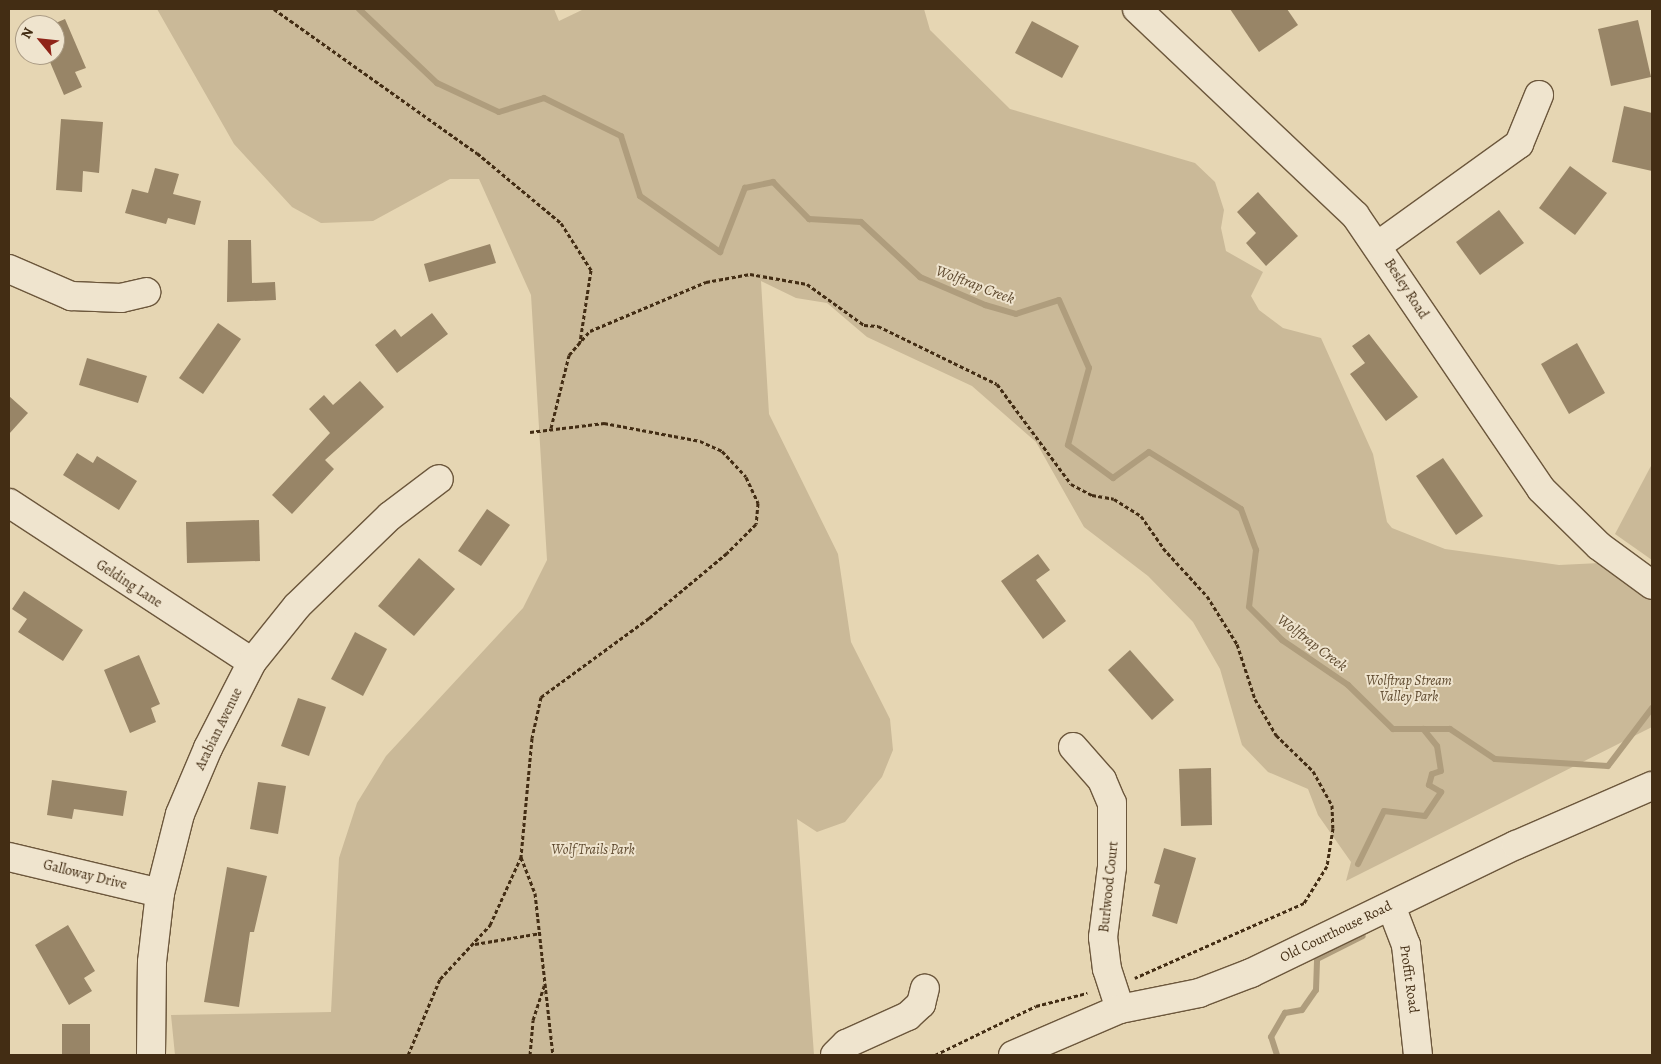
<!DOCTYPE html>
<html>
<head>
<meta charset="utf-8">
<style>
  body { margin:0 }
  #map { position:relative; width:1661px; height:1064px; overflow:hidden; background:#e6d6b3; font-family:Alegreya,serif }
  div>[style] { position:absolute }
  .green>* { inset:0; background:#cab998 }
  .stream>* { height:6px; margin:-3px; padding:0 3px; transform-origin:3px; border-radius:3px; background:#af9d7d }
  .building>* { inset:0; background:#988567 }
  .path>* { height:3px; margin-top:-1.5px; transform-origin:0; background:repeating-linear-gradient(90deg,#432d14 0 4px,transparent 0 6.5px) }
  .roads { filter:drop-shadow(1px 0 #6c573c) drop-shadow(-1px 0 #6c573c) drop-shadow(0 1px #6c573c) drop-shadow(0 -1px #6c573c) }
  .minor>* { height:28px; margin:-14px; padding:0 14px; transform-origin:14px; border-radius:14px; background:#efe4ce }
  span { translate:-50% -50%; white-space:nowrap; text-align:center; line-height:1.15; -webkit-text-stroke:4px #efe4ce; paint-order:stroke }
  .street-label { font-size:14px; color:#432d14 }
  .park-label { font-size:14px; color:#5e492e; font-style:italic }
  .water-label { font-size:15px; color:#5e492e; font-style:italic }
  .frame { position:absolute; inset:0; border:10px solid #432d14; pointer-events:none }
  .north { position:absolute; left:15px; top:15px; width:50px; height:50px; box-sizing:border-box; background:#efe4ce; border:1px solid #aa9b84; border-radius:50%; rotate:298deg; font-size:14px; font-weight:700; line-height:20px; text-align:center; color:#432d14 }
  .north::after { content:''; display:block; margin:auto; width:18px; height:22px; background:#8f2418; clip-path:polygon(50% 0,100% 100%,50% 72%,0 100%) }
</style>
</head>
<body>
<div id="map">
  <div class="green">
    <div style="clip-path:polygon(157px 9px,554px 9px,559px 21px,584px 9px,924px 9px,930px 30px,1010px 109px,1195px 163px,1215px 182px,1224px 210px,1221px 228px,1226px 251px,1263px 272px,1251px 296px,1259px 310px,1283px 328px,1321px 338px,1373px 454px,1387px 522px,1392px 528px,1445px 549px,1559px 565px,1600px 563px,1652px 601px,1652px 727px,1346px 881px,1351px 862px,1318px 815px,1308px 789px,1268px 772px,1242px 745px,1220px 669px,1193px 622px,1148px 576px,1084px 527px,1036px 442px,972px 386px,867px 337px,827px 303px,796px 298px,761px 281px,769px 414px,838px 554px,851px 642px,890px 719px,893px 750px,882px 777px,845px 822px,817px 832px,797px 819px,814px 1055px,175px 1055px,171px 1015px,331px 1012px,339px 858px,357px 803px,386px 756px,523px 608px,547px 560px,531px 295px,479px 179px,450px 179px,373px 221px,321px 223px,292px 207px,234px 144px)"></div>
    <div style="clip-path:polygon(1652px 464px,1652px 560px,1615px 534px)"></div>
  </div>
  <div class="stream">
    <div style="left:359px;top:9px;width:108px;rotate:43.5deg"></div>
    <div style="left:437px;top:83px;width:68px;rotate:25.1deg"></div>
    <div style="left:499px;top:112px;width:47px;rotate:-17.3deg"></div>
    <div style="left:544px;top:98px;width:86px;rotate:26.3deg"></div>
    <div style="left:621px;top:136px;width:63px;rotate:72.4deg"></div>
    <div style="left:640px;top:196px;width:98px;rotate:35deg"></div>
    <div style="left:720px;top:252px;width:69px;rotate:-68.7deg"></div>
    <div style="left:745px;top:188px;width:29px;rotate:-12deg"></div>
    <div style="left:773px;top:182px;width:52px;rotate:45.8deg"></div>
    <div style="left:809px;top:219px;width:52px;rotate:3.3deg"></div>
    <div style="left:861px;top:222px;width:81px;rotate:43deg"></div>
    <div style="left:920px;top:277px;width:71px;rotate:23.3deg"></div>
    <div style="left:985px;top:305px;width:32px;rotate:16deg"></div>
    <div style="left:1016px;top:314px;width:45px;rotate:-18deg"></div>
    <div style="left:1059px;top:300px;width:74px;rotate:66.2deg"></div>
    <div style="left:1089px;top:368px;width:80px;rotate:105.3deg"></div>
    <div style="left:1068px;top:445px;width:56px;rotate:36.3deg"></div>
    <div style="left:1113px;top:478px;width:44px;rotate:-35.8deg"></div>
    <div style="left:1149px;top:452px;width:108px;rotate:31.8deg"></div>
    <div style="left:1241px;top:509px;width:44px;rotate:69.9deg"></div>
    <div style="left:1256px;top:550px;width:57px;rotate:97deg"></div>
    <div style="left:1249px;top:607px;width:47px;rotate:45deg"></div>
    <div style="left:1282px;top:640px;width:80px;rotate:34.3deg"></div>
    <div style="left:1348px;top:685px;width:63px;rotate:44.4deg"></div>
    <div style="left:1393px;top:729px;width:57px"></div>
    <div style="left:1450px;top:729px;width:54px;rotate:33.7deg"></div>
    <div style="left:1495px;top:759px;width:113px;rotate:3.5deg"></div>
    <div style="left:1608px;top:766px;width:73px;rotate:-52.8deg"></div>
    <div style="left:1358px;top:864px;width:59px;rotate:-63.9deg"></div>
    <div style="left:1384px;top:811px;width:41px;rotate:7deg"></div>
    <div style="left:1425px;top:816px;width:29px;rotate:-56deg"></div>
    <div style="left:1441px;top:792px;width:14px;rotate:-150deg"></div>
    <div style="left:1429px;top:785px;width:11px;rotate:-75deg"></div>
    <div style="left:1432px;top:774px;width:9px;rotate:-18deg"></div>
    <div style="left:1441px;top:771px;width:25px;rotate:-99deg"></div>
    <div style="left:1437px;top:746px;width:22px;rotate:-129deg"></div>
    <div style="left:1277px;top:1055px;width:19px;rotate:-108deg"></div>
    <div style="left:1271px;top:1037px;width:28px;rotate:-60deg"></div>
    <div style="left:1285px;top:1013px;width:17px;rotate:-10deg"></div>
    <div style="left:1302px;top:1010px;width:24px;rotate:-55deg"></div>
    <div style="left:1316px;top:990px;width:31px;rotate:-88deg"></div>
    <div style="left:1317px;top:959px;width:51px;rotate:-26.6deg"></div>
  </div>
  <div class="building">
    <div style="clip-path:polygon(1230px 9px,1287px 9px,1298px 25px,1259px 52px)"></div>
    <div style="clip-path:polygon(65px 19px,86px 68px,75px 72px,82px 87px,64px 95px,47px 55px,55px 55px,55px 25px,51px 25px)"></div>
    <div style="clip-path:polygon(1638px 20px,1651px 77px,1611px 86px,1598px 29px)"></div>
    <div style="clip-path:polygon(1032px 21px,1079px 46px,1062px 78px,1015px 53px)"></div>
    <div style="clip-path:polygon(1624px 106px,1652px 113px,1652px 171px,1612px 162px)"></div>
    <div style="clip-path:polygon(61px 119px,103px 122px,99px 173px,83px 171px,82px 192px,56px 190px)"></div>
    <div style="clip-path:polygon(1570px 166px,1607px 193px,1575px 235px,1539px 208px)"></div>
    <div style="clip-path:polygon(155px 168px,179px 174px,173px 194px,201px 201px,195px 225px,168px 218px,166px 224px,125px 213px,132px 189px,148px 193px)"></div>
    <div style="clip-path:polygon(1258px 192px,1298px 236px,1266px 266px,1246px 243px,1256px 233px,1237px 212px)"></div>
    <div style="clip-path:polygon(1499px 210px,1524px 243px,1480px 275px,1456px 242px)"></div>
    <div style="clip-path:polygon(228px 240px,251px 240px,252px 283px,275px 282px,276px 300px,227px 302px)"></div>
    <div style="clip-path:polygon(490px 244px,496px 263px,429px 282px,424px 264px)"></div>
    <div style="clip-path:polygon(432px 313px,448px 334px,397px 373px,375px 345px,395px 329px,401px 337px)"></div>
    <div style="clip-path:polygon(218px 323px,241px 339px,203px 394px,179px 378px)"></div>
    <div style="clip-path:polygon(1369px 334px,1418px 397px,1386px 421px,1350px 374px,1365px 363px,1352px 346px)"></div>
    <div style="clip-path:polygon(1577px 343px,1605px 393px,1569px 414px,1541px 364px)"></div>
    <div style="clip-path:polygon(87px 358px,147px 376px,138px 403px,79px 385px)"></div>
    <div style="clip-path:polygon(360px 381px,384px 407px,325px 460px,334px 469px,292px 514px,272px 495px,330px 433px,309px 409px,324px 395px,333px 405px)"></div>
    <div style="clip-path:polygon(9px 396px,28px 413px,9px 434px)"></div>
    <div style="clip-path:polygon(77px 453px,93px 463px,97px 456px,137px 481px,119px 510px,63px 475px)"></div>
    <div style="clip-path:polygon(1443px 458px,1483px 516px,1456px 535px,1416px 476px)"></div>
    <div style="clip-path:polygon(487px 509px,510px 525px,481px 566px,458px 551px)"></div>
    <div style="clip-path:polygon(259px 520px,260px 561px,187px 563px,186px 522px)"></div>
    <div style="clip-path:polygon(1038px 554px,1050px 570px,1036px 580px,1066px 621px,1043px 639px,1001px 581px)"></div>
    <div style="clip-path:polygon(419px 558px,455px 589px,414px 636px,378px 606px)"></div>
    <div style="clip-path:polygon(24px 591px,83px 630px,63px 661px,18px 632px,27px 619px,12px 609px)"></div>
    <div style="clip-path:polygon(355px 632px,387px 649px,363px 696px,331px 679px)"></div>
    <div style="clip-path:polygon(1130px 650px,1174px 700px,1152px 720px,1108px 670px)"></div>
    <div style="clip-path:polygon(139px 655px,160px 704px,151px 708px,156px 722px,130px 733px,104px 670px)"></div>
    <div style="clip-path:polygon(298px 698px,326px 707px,309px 756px,281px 746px)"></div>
    <div style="clip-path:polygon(1211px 768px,1212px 825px,1181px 826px,1179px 769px)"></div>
    <div style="clip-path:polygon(52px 780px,127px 791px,123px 816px,74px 809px,72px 819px,47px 815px)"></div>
    <div style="clip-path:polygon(258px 782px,286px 786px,278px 834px,250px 829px)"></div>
    <div style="clip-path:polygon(1164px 848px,1196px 858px,1177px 924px,1152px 916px,1160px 885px,1154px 883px)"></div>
    <div style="clip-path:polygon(227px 867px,267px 876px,254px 932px,250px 932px,239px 1007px,204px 1002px)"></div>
    <div style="clip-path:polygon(68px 925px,95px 971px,84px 978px,92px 991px,69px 1005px,35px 945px)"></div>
    <div style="clip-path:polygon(62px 1024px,90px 1024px,90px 1055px,62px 1055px)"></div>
  </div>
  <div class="path">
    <div style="left:274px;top:9px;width:249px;rotate:35.4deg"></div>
    <div style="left:477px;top:153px;width:109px;rotate:39.8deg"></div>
    <div style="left:561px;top:223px;width:56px;rotate:57.4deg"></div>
    <div style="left:591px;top:270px;width:73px;rotate:98.7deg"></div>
    <div style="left:551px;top:428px;width:75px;rotate:-76.1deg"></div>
    <div style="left:569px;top:355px;width:32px;rotate:-49deg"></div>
    <div style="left:590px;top:331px;width:126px;rotate:-22.9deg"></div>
    <div style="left:706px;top:282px;width:45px;rotate:-10.3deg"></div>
    <div style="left:750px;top:274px;width:58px;rotate:10deg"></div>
    <div style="left:807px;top:284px;width:70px;rotate:35.7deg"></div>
    <div style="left:864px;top:325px;width:14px;rotate:4deg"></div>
    <div style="left:878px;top:326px;width:132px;rotate:26deg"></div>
    <div style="left:997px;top:384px;width:124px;rotate:53.5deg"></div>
    <div style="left:1071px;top:484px;width:24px;rotate:28deg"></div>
    <div style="left:1092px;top:495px;width:22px;rotate:10deg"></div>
    <div style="left:1114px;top:499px;width:32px;rotate:32deg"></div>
    <div style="left:1141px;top:516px;width:39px;rotate:55deg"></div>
    <div style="left:1163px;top:548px;width:65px;rotate:47.5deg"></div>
    <div style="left:1207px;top:596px;width:57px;rotate:58deg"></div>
    <div style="left:1237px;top:644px;width:58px;rotate:71.9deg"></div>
    <div style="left:1255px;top:699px;width:42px;rotate:59.7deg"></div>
    <div style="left:1276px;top:735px;width:52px;rotate:44.2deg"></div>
    <div style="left:1313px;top:771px;width:39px;rotate:61deg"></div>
    <div style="left:1332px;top:805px;width:23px;rotate:88deg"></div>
    <div style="left:1333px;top:828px;width:38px;rotate:99deg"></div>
    <div style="left:1327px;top:866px;width:44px;rotate:121.9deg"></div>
    <div style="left:1304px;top:903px;width:185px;rotate:156.1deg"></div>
    <div style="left:530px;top:432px;width:75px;rotate:-6.9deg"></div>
    <div style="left:604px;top:423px;width:98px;rotate:10.6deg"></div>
    <div style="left:700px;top:441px;width:24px;rotate:24deg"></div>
    <div style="left:722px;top:451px;width:35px;rotate:47deg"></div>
    <div style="left:746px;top:477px;width:29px;rotate:65deg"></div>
    <div style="left:758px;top:503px;width:21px;rotate:95deg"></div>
    <div style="left:756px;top:524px;width:41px;rotate:135deg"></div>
    <div style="left:727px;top:553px;width:102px;rotate:140.2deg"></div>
    <div style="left:649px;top:618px;width:134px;rotate:143.8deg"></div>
    <div style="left:541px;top:697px;width:42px;rotate:102.4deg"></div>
    <div style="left:532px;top:738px;width:120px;rotate:95.3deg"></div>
    <div style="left:521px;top:857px;width:39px;rotate:69deg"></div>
    <div style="left:535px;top:893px;width:163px;rotate:83.7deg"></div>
    <div style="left:475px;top:944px;width:67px;rotate:-9.5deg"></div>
    <div style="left:408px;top:1055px;width:82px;rotate:-67.2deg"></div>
    <div style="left:440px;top:979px;width:74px;rotate:-47.2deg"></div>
    <div style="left:490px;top:925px;width:75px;rotate:-65.5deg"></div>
    <div style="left:530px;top:1055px;width:35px;rotate:-85deg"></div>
    <div style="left:533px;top:1020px;width:39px;rotate:-72deg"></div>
    <div style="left:935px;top:1055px;width:112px;rotate:-25.9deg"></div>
    <div style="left:1036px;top:1006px;width:53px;rotate:-14.3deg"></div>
  </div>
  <div class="roads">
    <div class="minor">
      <div style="left:1137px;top:9px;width:300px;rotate:43.4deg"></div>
      <div style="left:1355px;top:215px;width:331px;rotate:55.8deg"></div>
      <div style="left:1541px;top:489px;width:81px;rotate:44.5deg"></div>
      <div style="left:1599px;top:546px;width:66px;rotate:36.3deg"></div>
      <div style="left:1377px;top:246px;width:175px;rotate:-35.7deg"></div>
      <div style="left:1519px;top:144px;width:53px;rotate:-67.8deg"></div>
      <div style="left:9px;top:269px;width:68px;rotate:23.5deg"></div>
      <div style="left:71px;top:296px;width:50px;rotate:2.3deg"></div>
      <div style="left:121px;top:298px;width:26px;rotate:-13deg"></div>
      <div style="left:9px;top:503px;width:290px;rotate:33.2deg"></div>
      <div style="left:1073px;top:747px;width:44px;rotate:48.7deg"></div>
      <div style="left:1102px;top:780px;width:25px;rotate:67deg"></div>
      <div style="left:1112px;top:803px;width:64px;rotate:90deg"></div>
      <div style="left:1112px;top:867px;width:71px;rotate:97.3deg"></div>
      <div style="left:1103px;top:937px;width:32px;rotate:83deg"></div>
      <div style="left:1107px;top:969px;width:42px;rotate:72deg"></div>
      <div style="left:9px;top:857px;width:155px;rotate:13.4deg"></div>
      <div style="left:1391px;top:906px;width:42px;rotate:69deg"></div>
      <div style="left:1406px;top:945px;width:111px;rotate:83.8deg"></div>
      <div style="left:151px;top:1055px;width:93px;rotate:-89.4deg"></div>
      <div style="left:152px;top:962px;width:69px;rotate:-83.4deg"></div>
      <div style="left:160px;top:893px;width:81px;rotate:-75.8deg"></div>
      <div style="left:180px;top:814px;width:72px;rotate:-67deg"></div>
      <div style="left:208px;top:748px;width:97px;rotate:-62.9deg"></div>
      <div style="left:252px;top:662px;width:72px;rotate:-51.2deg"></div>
      <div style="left:297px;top:606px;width:129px;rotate:-44.1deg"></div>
      <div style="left:390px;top:516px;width:61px;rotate:-37.1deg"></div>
      <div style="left:835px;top:1055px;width:16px;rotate:-45deg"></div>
      <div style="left:846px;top:1044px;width:68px;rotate:-24.3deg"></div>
      <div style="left:908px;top:1016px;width:18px;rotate:-43deg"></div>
      <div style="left:921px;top:1004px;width:16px;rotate:-76deg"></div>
      <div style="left:1013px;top:1055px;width:116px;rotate:-23.3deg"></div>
      <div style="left:1120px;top:1009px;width:81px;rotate:-11.4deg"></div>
      <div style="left:1199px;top:993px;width:56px;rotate:-21deg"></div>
      <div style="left:1251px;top:973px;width:294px;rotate:-25.8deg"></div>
      <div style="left:1516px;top:845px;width:148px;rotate:-23.5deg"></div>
    </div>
  </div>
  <div class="street-label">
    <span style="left:1406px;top:289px;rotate:57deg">Besley Road</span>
    <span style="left:129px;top:584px;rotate:33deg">Gelding Lane</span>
    <span style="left:219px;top:729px;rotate:-64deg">Arabian Avenue</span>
    <span style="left:85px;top:875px;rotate:14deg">Galloway Drive</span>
    <span style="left:1109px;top:887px;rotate:-84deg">Burlwood Court</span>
    <span style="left:1336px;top:932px;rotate:-26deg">Old Courthouse Road</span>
    <span style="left:1409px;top:979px;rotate:82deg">Proffit Road</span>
  </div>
  <div class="park-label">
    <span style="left:1409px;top:689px">Wolftrap Stream<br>Valley Park</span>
    <span style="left:593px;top:850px">Wolf Trails Park</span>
  </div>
  <div class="water-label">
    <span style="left:975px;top:285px;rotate:21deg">Wolftrap Creek</span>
    <span style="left:1312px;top:643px;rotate:37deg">Wolftrap Creek</span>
  </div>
  <div class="frame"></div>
  <div class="north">N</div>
</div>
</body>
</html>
